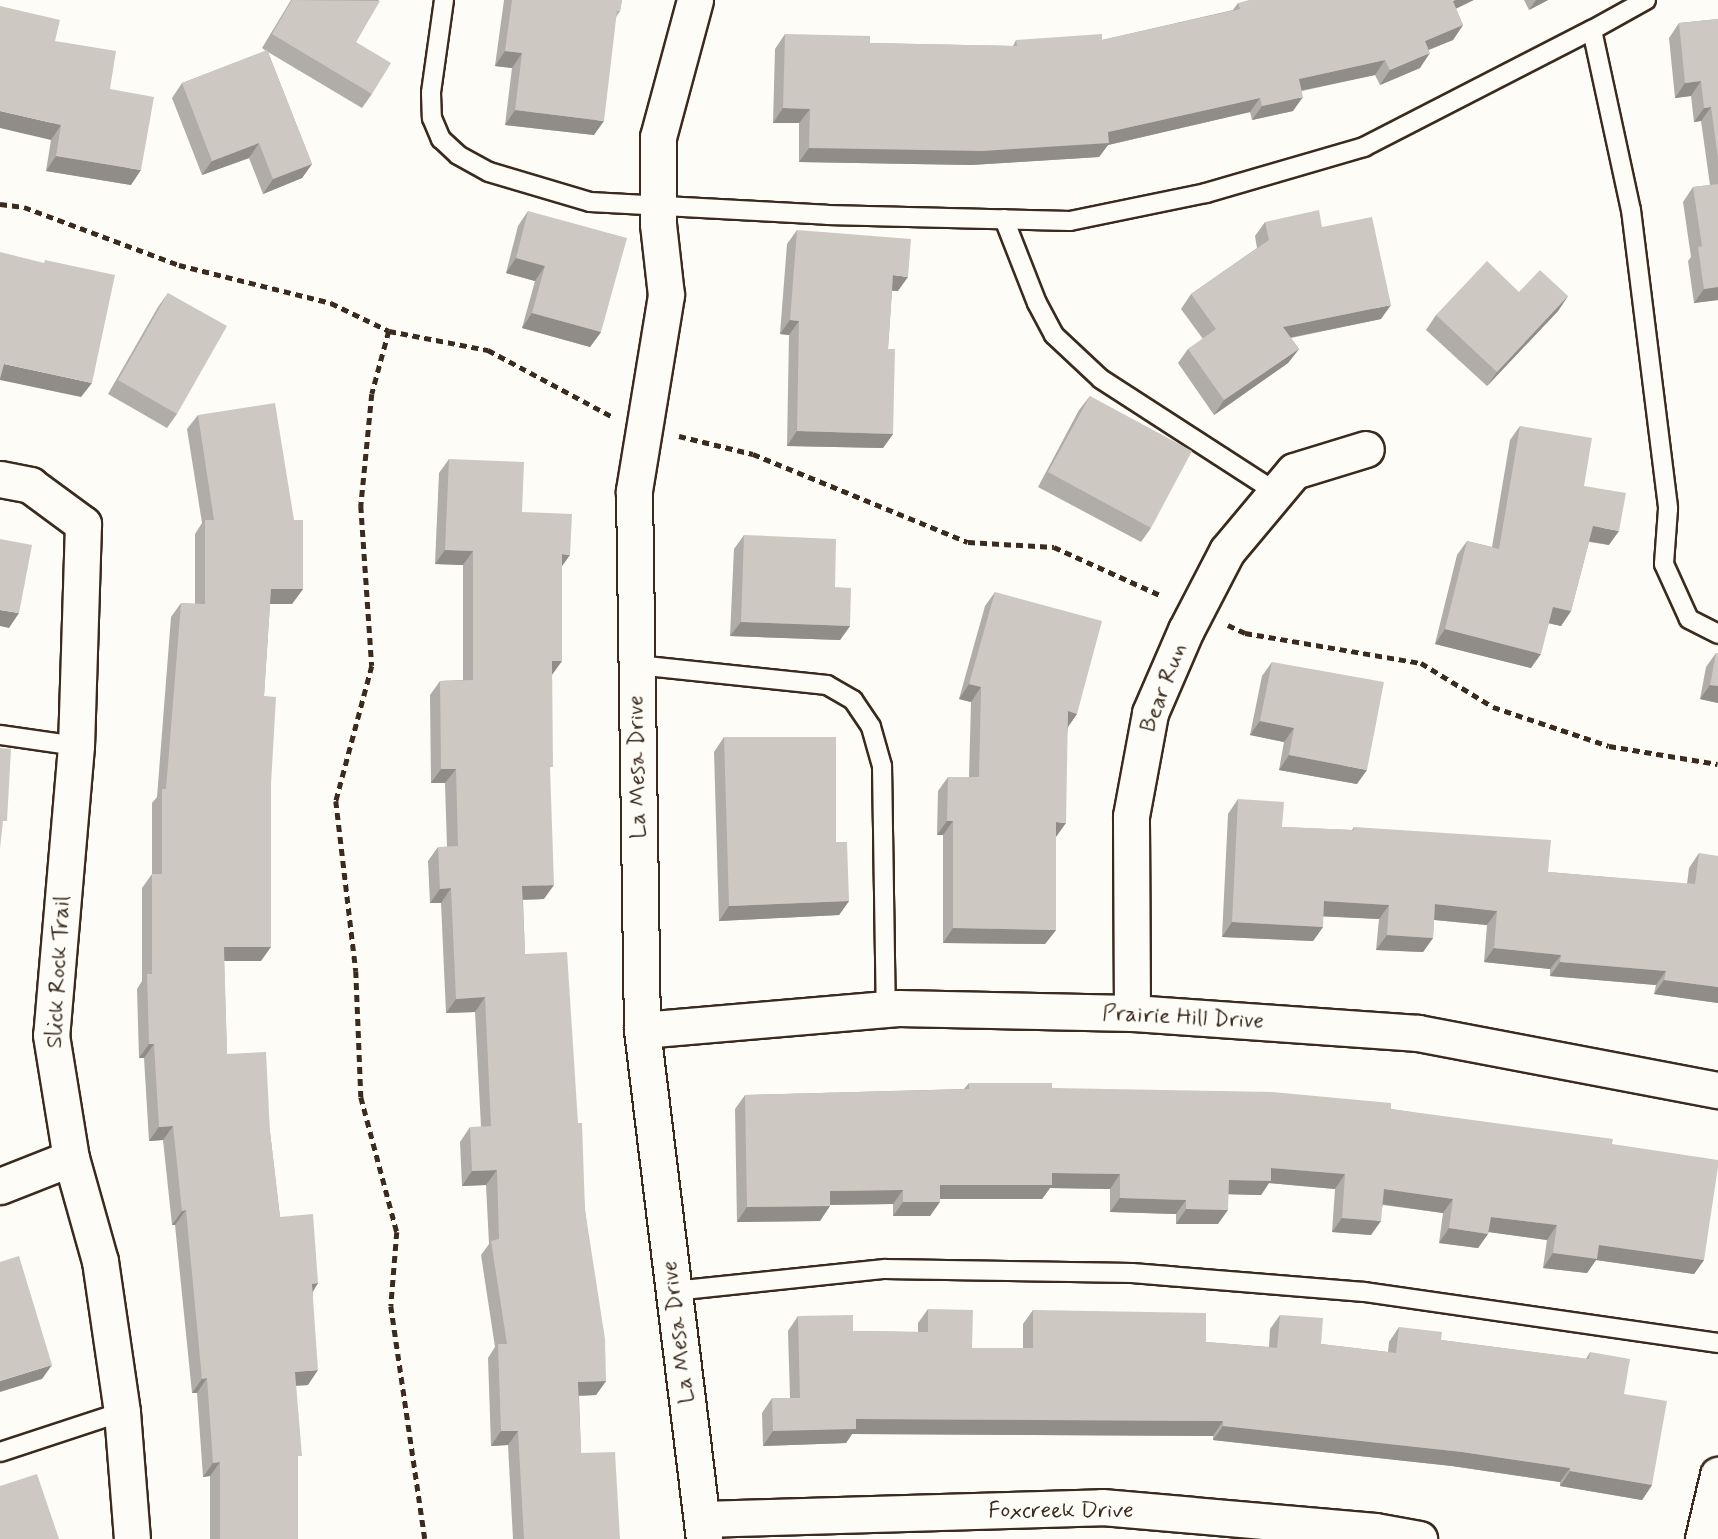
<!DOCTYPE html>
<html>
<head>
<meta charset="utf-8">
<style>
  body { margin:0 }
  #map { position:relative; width:1718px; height:1539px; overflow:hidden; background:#fdfcf7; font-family:Mynerve,sans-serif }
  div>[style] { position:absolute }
  .path>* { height:4.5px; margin-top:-2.25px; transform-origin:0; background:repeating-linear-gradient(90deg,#3b2a1e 0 7px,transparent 0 12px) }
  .roads { filter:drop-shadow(2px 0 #3b2a1e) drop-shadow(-2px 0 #3b2a1e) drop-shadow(0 2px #3b2a1e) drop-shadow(0 -2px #3b2a1e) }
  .service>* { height:18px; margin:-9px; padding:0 9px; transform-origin:9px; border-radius:9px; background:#fdfcf7 }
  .minor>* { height:35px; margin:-17.5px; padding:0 17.5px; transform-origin:17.5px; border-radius:17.5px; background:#fdfcf7 }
  .wall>* { inset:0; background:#b0aca7 }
  .shaded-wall>* { inset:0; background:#908c88 }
  .building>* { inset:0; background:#cdc8c2 }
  span { translate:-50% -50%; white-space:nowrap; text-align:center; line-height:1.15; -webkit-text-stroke:6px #fdfcf7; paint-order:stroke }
  .street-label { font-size:23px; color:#3b2a1e }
</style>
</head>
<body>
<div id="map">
  <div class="path">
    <div style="left:0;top:204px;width:24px;rotate:7deg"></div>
    <div style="left:24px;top:207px;width:165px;rotate:20.5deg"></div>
    <div style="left:179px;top:265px;width:157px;rotate:14deg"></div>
    <div style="left:331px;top:303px;width:64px;rotate:25.8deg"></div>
    <div style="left:389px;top:331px;width:65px;rotate:105.1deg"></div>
    <div style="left:372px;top:394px;width:113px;rotate:95.6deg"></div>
    <div style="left:361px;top:506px;width:160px;rotate:86.1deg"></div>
    <div style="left:372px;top:666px;width:140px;rotate:104.9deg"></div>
    <div style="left:336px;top:801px;width:171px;rotate:83.3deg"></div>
    <div style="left:356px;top:971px;width:126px;rotate:87.7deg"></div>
    <div style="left:361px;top:1097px;width:140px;rotate:75.1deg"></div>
    <div style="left:397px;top:1232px;width:74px;rotate:94.6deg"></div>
    <div style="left:391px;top:1306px;width:235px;rotate:81.7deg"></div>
    <div style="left:389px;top:331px;width:101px;rotate:10.9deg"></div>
    <div style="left:488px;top:350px;width:140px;rotate:28.2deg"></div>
    <div style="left:679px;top:436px;width:76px;rotate:13.7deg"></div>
    <div style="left:753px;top:454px;width:232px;rotate:22.3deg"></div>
    <div style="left:968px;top:542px;width:86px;rotate:3.3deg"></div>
    <div style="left:1054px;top:547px;width:119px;rotate:24.4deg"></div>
    <div style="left:1228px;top:625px;width:19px;rotate:25deg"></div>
    <div style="left:1245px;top:633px;width:179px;rotate:9.7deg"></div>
    <div style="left:1421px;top:663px;width:84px;rotate:31.4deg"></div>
    <div style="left:1493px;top:707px;width:122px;rotate:18.6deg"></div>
    <div style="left:1609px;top:746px;width:110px;rotate:9.4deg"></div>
  </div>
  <div class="roads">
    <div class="service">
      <div style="left:444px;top:0;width:94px;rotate:98deg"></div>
      <div style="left:431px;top:93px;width:25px;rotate:88deg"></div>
      <div style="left:432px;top:118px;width:23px;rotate:67deg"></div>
      <div style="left:441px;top:139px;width:23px;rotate:43deg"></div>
      <div style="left:458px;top:155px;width:35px;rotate:29deg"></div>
      <div style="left:489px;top:172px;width:105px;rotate:16.5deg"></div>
      <div style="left:590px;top:202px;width:237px;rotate:3.1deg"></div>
      <div style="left:827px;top:215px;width:243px;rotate:1.4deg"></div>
      <div style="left:1070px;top:221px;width:139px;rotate:-11.6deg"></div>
      <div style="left:1206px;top:193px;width:165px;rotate:-16.2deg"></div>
      <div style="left:1364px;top:147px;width:256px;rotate:-27.2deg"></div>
      <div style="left:1646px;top:0;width:62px;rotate:150.9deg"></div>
      <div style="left:1592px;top:30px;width:184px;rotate:77.8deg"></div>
      <div style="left:1631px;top:210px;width:301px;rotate:82.9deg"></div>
      <div style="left:1668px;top:509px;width:55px;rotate:94.2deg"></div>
      <div style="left:1664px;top:564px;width:60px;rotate:65.6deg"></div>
      <div style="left:1689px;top:619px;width:33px;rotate:27deg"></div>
      <div style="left:1004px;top:219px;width:90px;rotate:68.6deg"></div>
      <div style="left:1037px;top:303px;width:36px;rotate:62deg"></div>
      <div style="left:1054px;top:335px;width:64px;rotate:43.1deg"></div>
      <div style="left:1101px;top:379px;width:208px;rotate:32.9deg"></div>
      <div style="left:637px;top:665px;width:191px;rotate:6deg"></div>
      <div style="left:827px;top:685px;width:30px;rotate:30deg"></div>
      <div style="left:853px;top:700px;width:32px;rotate:56deg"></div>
      <div style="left:871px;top:727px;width:41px;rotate:74.2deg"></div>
      <div style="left:882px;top:766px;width:243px;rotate:89.1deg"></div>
      <div style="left:0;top:735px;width:77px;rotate:8.2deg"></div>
      <div style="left:674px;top:1291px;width:212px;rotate:-6deg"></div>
      <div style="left:885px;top:1269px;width:247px;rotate:0.9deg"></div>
      <div style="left:1132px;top:1273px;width:233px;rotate:4.7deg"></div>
      <div style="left:1364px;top:1292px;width:358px;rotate:8.2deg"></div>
      <div style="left:0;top:1452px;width:128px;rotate:-18.2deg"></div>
    </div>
    <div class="minor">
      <div style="left:695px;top:0;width:142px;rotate:105.1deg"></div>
      <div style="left:658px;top:137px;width:87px;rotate:90deg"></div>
      <div style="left:658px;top:224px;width:71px;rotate:83.6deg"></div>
      <div style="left:666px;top:295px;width:199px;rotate:99.3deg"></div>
      <div style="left:634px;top:491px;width:539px;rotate:89.15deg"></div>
      <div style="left:642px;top:1030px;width:513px;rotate:83.06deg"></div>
      <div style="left:0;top:479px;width:31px;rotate:11deg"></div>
      <div style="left:30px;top:485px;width:66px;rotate:36.3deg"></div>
      <div style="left:83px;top:524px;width:222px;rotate:91.8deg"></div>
      <div style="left:76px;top:746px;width:290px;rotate:94.9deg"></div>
      <div style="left:51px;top:1035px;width:125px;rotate:80.8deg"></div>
      <div style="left:71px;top:1158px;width:107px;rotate:74.3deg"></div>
      <div style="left:100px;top:1261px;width:153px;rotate:81.7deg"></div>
      <div style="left:122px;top:1412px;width:127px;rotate:85.5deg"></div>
      <div style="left:1132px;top:1013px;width:197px;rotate:-90.3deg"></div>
      <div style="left:1131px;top:816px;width:105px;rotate:-79.5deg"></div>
      <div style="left:1150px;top:713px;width:90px;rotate:-66.6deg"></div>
      <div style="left:1186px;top:630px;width:89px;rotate:-62.6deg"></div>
      <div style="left:1227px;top:551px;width:104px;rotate:-50.1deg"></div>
      <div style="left:1294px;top:471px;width:75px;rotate:-17deg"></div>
      <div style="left:642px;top:1030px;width:257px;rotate:-4.9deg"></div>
      <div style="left:898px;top:1008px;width:234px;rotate:1.2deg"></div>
      <div style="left:1132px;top:1013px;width:287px;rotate:4deg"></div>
      <div style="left:1418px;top:1033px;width:305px;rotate:10.8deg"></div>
      <div style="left:0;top:1186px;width:76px;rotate:-21.5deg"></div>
      <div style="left:702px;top:1519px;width:400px;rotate:-1.7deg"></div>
      <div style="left:1102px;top:1507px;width:274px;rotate:5deg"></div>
      <div style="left:1375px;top:1531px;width:45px;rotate:10.3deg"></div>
      <div style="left:1703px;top:1539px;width:66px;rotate:-76.8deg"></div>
    </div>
  </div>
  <div class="wall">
    <div style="clip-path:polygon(291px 0,379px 0,356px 42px,372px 94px,362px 108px,268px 52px,312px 164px,302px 178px,263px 194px,249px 158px,202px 175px,172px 98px,182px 83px,266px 51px,262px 48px)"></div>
    <div style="clip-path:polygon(504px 0,622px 0,620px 11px,616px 17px,594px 135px,505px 125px,512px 68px,495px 66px)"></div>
    <div style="clip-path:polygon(1524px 0,1548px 0,1529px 10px)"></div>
    <div style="clip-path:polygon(1238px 3px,1456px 9px,1463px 25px,1453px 40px,1429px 50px,1420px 68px,1380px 85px,1375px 75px,1302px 91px,1293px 111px,1252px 120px,1250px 112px,1108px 145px,1099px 157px,971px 165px,799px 162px,799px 123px,773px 123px,775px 49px,785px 34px,870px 43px,1013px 46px,1016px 40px,1102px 40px,1233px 10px)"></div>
    <div style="clip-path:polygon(1718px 19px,1718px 300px,1694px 303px,1688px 261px,1691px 257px,1683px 202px,1693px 187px,1710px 185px,1701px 121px,1694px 122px,1691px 96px,1675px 98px,1669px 38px,1679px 23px)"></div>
    <div style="clip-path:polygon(55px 41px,110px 89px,131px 185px,46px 171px,51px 140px)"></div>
    <div style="clip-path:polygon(528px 211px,601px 332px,590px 347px,522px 328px,535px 281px,506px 273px,518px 226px)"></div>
    <div style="clip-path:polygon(1265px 222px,1322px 227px,1381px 319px,1291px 338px,1299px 349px,1288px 363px,1214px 415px,1178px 363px,1188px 349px,1203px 339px,1181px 309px,1191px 294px,1257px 248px,1255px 236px)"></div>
    <div style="clip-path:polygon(797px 230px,898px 291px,892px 291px,888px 349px,893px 434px,883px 448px,787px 446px,789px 335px,780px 334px,787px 244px)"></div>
    <div style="clip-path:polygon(1519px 292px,1568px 296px,1558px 311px,1487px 386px,1426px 330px,1436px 315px)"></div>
    <div style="clip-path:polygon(168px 293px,177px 414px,167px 428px,108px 394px,158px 307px)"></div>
    <div style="clip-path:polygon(1090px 396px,1151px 528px,1141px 542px,1038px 487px,1079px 410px)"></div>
    <div style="clip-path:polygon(198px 415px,303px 589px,292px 604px,270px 604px,264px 696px,261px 961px,224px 961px,227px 1054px,270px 1132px,280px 1217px,318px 1283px,313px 1292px,308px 1385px,296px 1386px,298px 1460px,298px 1539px,210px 1539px,210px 1476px,203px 1477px,197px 1393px,192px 1393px,175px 1225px,172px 1225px,163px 1140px,149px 1141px,144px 1058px,139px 1058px,137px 989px,142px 981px,142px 888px,152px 874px,152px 803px,157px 797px,171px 617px,181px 603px,195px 604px,195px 534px,202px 523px,187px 429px)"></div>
    <div style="clip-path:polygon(1520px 426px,1584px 486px,1609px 545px,1589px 542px,1571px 611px,1561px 626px,1549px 623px,1531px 668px,1435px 644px,1457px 555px,1467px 541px,1492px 547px,1510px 440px)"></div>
    <div style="clip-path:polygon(449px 459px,522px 512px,562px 566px,552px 675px,550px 772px,544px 899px,523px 900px,525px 954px,578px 1123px,585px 1210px,606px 1381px,596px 1395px,579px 1396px,581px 1453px,620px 1539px,513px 1539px,508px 1445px,491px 1446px,488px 1358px,495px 1347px,481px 1255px,489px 1244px,486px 1185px,462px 1186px,460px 1142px,470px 1127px,481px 1127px,475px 1012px,446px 1013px,441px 903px,430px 903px,428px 861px,438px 847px,447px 847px,445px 783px,431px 783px,430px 695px,440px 681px,463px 680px,463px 565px,435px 564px,439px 473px)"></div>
    <div style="clip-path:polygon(744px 535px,835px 587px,850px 626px,840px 640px,730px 636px,734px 549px)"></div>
    <div style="clip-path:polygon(995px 592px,1077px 714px,1068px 727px,1056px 836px,1056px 930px,1045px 944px,943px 943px,943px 835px,937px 835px,938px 791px,948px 777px,969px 777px,971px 702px,959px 699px,985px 606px)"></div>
    <div style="clip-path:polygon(1716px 653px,1718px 703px,1700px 699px,1706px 667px)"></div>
    <div style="clip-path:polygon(1272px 662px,1357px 784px,1279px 770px,1284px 742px,1250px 735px,1262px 676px)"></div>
    <div style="clip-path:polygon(724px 737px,836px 842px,849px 901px,839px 915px,719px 921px,714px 752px)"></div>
    <div style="clip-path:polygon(1238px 799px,1282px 827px,1352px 830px,1354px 827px,1548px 872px,1687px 884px,1689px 868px,1699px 853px,1718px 1003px,1654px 994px,1656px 985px,1550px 976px,1550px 969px,1484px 962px,1487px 925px,1434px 920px,1433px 938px,1423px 952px,1376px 950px,1379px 919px,1323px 916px,1323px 927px,1313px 941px,1222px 937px,1228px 814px)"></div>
    <div style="clip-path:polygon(969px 1083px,1391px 1109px,1612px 1144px,1704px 1260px,1694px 1274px,1596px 1260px,1587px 1273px,1543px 1268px,1547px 1240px,1489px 1232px,1478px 1248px,1439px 1243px,1443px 1213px,1383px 1205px,1371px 1235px,1332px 1232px,1335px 1189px,1269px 1183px,1261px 1195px,1228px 1194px,1218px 1224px,1176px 1224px,1176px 1214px,1110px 1212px,1110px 1189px,1050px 1188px,1042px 1199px,940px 1199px,930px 1216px,893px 1216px,893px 1204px,830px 1205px,820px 1221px,737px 1222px,735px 1109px,745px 1095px,964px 1089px)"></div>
    <div style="clip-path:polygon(928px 1309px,972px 1348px,1023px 1348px,1023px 1324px,1033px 1310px,1206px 1342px,1269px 1347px,1270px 1329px,1280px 1315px,1321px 1344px,1388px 1352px,1389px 1342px,1399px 1327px,1441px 1340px,1586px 1359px,1590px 1352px,1624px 1394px,1652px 1485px,1642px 1500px,1560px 1486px,1560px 1482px,1452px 1466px,1213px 1440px,1213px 1436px,852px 1434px,846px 1443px,763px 1446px,762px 1413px,772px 1398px,790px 1398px,788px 1331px,798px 1316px,853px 1331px,918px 1332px,918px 1323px)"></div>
  </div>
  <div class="shaded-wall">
    <div style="clip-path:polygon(1455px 0,1474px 0,1443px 15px,1453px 1px)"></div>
    <div style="clip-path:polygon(1536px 0,1548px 0,1529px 10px)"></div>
    <div style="clip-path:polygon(1463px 25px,1453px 40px,1415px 55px,1425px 41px)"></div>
    <div style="clip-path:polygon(505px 51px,522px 53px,512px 68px,495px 66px)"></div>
    <div style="clip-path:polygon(1430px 53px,1420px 68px,1380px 85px,1390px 70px)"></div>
    <div style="clip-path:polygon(1385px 60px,1375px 75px,1289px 93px,1299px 79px)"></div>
    <div style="clip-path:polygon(1701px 81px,1691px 96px,1675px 98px,1685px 83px)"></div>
    <div style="clip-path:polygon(1303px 97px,1293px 111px,1252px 120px,1262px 106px)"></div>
    <div style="clip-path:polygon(1260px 98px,1250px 112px,1108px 145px,1099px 157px,971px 165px,799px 162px,809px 148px,1108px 132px)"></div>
    <div style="clip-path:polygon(1711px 107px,1701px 121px,1694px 122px,1704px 108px)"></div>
    <div style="clip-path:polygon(783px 108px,810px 109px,799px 123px,773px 123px)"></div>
    <div style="clip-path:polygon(515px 110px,604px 121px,594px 135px,505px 125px)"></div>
    <div style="clip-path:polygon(0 111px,61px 125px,51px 140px,0 128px)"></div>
    <div style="clip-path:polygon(259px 143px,249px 158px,202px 175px,212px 161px)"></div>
    <div style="clip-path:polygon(56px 156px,141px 170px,131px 185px,46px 171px)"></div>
    <div style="clip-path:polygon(312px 164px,302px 178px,263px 194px,273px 179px)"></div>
    <div style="clip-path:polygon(516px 258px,545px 266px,535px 281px,506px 273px)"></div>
    <div style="clip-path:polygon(893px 275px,908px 277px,898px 291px,883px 290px)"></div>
    <div style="clip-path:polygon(1718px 287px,1718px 300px,1694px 303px,1704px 289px)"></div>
    <div style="clip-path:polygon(1568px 296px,1558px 311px,1487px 386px,1497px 372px)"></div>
    <div style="clip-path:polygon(1391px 305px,1381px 319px,1273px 341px,1283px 327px)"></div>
    <div style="clip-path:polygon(532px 313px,601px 332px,590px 347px,522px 328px)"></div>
    <div style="clip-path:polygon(790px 320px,799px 321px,789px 335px,780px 334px)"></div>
    <div style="clip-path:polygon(1299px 349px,1288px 363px,1214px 415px,1224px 400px)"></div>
    <div style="clip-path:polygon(4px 364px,92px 383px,81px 397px,0 380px,0 370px)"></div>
    <div style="clip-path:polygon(797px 431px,893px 434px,883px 448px,787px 446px)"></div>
    <div style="clip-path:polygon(1593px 526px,1619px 531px,1609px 545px,1583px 540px)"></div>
    <div style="clip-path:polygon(445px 550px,473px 551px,463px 565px,435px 564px)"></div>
    <div style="clip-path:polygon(562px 554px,570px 555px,560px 569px)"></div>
    <div style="clip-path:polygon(271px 589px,303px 589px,292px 604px,261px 604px)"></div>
    <div style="clip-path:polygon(1553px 607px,1571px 611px,1561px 626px,1543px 622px)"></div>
    <div style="clip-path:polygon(0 610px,19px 613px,9px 628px,0 626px)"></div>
    <div style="clip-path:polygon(741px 622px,850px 626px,840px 640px,730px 636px)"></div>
    <div style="clip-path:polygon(1445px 629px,1541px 654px,1531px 668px,1435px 644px)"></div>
    <div style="clip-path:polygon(552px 661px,562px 661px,552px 675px)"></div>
    <div style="clip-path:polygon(969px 684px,981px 687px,971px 702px,959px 699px)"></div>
    <div style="clip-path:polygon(1710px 685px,1718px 686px,1718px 703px,1700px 699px)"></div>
    <div style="clip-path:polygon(1068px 711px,1077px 714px,1067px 728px)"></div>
    <div style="clip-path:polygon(1260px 721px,1294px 728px,1284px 742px,1250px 735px)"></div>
    <div style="clip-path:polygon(1289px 755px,1367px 770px,1357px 784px,1279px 770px)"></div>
    <div style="clip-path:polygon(441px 769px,456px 769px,445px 783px,431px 783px)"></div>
    <div style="clip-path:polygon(947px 821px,953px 821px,943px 835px,937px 835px)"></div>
    <div style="clip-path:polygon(1056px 822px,1066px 823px,1056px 837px)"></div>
    <div style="clip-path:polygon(554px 885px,544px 899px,512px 900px,522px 886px)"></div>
    <div style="clip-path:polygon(451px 888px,441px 903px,430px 903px,440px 889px)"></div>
    <div style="clip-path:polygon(849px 901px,839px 915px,719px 921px,729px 906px)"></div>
    <div style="clip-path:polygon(1324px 901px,1389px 905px,1379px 919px,1314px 916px)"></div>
    <div style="clip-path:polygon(1435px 904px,1497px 911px,1487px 925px,1425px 919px)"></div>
    <div style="clip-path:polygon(1232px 922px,1323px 927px,1313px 941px,1222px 937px)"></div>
    <div style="clip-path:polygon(953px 928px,1056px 930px,1045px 944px,943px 943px)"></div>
    <div style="clip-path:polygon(1387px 935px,1433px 938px,1423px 952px,1376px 950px)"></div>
    <div style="clip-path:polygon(224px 947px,271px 947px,261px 961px,213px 961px)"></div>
    <div style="clip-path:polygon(1494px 948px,1561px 955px,1550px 969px,1484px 962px)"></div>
    <div style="clip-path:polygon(1560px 962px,1666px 971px,1656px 985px,1550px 976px)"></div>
    <div style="clip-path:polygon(1664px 980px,1718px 987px,1718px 1003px,1654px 994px)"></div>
    <div style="clip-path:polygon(485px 997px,475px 1012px,446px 1013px,456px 999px)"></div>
    <div style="clip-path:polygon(149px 1044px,154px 1044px,144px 1058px,139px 1058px)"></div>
    <div style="clip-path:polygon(173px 1126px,163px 1140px,149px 1141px,159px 1127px)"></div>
    <div style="clip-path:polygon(1271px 1168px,1345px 1174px,1335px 1189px,1269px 1183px,1261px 1195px,1218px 1194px,1229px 1180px)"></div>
    <div style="clip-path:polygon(497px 1170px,486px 1185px,462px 1186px,472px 1171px)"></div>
    <div style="clip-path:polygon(1052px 1173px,1120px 1174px,1110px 1189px,1050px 1188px,1042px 1199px,930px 1199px,940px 1185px)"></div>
    <div style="clip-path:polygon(1384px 1189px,1453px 1199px,1443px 1213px,1374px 1203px)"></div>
    <div style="clip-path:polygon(903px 1190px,893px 1204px,820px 1205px,830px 1191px)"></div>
    <div style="clip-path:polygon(1120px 1198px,1186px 1200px,1176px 1214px,1110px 1212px)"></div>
    <div style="clip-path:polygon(903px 1202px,940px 1202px,930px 1216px,893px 1216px)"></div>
    <div style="clip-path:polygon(830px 1206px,820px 1221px,737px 1222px,747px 1207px)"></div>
    <div style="clip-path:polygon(1186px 1209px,1228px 1210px,1218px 1224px,1176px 1224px)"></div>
    <div style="clip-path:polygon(186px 1210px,175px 1225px,172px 1225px,182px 1211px)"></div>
    <div style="clip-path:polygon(1491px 1217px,1557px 1225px,1547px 1240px,1481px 1231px)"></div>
    <div style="clip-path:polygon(1342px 1218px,1381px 1221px,1371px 1235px,1332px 1232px)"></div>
    <div style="clip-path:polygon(1449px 1228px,1488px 1234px,1478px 1248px,1439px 1243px)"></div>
    <div style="clip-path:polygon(1599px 1245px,1704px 1260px,1694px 1274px,1596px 1260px,1587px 1273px,1543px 1268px,1553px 1253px)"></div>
    <div style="clip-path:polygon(318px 1283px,308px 1298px,312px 1284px)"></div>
    <div style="clip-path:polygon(52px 1365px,42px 1379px,0 1392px,0 1381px)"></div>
    <div style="clip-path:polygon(318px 1370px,308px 1385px,285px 1386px,295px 1372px)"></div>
    <div style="clip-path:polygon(207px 1378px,197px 1393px,192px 1393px,202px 1379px)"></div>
    <div style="clip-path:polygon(606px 1381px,596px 1395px,568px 1396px,578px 1382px)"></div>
    <div style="clip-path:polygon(856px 1419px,1223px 1421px,1213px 1436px,852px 1434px,846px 1443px,763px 1446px,773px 1431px)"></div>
    <div style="clip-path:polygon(1223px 1426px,1462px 1452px,1570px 1468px,1560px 1482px,1452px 1466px,1213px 1440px)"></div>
    <div style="clip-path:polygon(501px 1431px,518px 1431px,508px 1445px,491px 1446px)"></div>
    <div style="clip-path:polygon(220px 1462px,210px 1476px,203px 1477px,213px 1463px)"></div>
    <div style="clip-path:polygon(1570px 1471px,1652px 1485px,1642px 1500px,1560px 1486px)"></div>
  </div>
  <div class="building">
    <div style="clip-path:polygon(292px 0,380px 1px,356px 42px,391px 63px,372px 94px,272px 34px)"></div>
    <div style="clip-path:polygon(512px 0,622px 0,620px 11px,617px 11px,604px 121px,515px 110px,522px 53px,505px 51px)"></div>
    <div style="clip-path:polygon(1249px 0,1455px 0,1453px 1px,1463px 25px,1425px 41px,1430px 53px,1390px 70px,1385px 60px,1299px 79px,1303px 97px,1262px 106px,1260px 98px,1108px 132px,1109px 143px,982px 151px,809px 148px,810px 109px,783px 108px,785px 34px,870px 36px,870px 43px,1017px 46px,1016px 40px,1102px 34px,1102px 40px,1240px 9px,1238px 3px)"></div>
    <div style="clip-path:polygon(0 6px,60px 20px,55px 41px,116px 51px,110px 89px,154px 97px,141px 170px,56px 156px,61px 125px,0 111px)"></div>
    <div style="clip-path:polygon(1718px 19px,1718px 158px,1711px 107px,1704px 108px,1701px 81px,1685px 83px,1679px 23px)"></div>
    <div style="clip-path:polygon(267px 50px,312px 164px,273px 179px,259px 143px,212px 161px,182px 83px)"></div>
    <div style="clip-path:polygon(1718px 184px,1718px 287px,1704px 289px,1698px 247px,1702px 246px,1693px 187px)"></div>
    <div style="clip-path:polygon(1319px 210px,1322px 227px,1372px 217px,1391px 305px,1283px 327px,1299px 349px,1224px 400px,1188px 349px,1216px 329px,1191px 294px,1269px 240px,1265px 222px)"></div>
    <div style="clip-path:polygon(528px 211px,627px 238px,601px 332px,532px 313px,545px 266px,516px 258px)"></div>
    <div style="clip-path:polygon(797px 230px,911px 239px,908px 277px,893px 275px,888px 349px,895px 349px,893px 434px,797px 431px,799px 321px,790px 320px)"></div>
    <div style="clip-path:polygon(0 252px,44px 263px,45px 260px,115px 275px,92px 383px,4px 364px,0 379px)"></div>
    <div style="clip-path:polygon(1487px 261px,1519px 292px,1540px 270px,1568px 296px,1497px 372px,1436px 315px)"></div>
    <div style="clip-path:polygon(168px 293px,227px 326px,177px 414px,118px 380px)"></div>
    <div style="clip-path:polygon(1090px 396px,1192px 451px,1151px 528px,1048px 472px)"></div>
    <div style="clip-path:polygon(275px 403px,294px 520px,303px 520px,303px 589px,271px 589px,264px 696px,276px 697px,271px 784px,271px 947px,224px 947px,227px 1054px,266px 1052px,270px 1132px,280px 1217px,313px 1214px,318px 1283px,312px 1284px,318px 1370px,295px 1372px,302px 1456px,298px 1456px,298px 1539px,220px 1539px,220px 1462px,213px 1463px,207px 1378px,202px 1379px,186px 1210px,182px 1211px,173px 1126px,159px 1127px,154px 1044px,149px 1044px,147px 974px,152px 974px,152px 874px,162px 874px,162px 789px,166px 789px,181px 603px,205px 604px,205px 520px,214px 520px,198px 415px)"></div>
    <div style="clip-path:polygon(1520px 426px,1592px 438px,1584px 486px,1626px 493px,1619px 531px,1593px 526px,1571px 611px,1553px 607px,1541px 654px,1445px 629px,1467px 541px,1499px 549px)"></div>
    <div style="clip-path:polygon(449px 459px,524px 462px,522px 512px,572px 514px,570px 555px,562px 554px,562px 661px,552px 661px,553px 767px,550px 767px,554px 885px,522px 886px,525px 954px,567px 952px,578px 1123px,582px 1123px,585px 1210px,605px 1339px,606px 1381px,578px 1382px,581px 1453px,615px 1452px,620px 1539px,524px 1539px,518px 1431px,501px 1431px,498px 1344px,507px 1344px,491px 1241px,499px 1239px,497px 1170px,472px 1171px,470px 1127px,491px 1126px,485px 997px,456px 999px,451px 888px,440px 889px,438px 847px,458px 846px,456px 769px,441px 769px,440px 681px,473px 680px,473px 551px,445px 550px)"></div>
    <div style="clip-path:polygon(744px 535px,836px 539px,835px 587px,851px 588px,850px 626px,741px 622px)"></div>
    <div style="clip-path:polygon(0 539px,32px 545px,19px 613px,0 610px)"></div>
    <div style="clip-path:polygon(995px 592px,1102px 621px,1077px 714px,1068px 711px,1066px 823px,1056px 822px,1056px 930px,953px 928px,953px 821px,947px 821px,948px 777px,979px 777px,981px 687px,969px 684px)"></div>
    <div style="clip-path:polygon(1716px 653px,1718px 653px,1718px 686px,1710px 685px)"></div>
    <div style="clip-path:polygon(1272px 662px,1384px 682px,1367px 770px,1289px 755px,1294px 728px,1260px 721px)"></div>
    <div style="clip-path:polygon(724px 737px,836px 737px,836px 842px,847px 842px,849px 901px,729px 906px)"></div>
    <div style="clip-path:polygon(0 748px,11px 749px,7px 821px,3px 821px,0 849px)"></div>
    <div style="clip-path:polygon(1238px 799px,1284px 802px,1282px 827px,1354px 830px,1354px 827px,1551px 840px,1548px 872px,1695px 884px,1699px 853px,1718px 856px,1718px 987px,1664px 980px,1666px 971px,1560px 962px,1561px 955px,1494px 948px,1497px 911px,1435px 904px,1433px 938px,1387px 935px,1389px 905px,1324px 901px,1323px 927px,1232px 922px)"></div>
    <div style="clip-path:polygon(969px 1083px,1052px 1083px,1052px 1088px,1272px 1092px,1391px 1103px,1391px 1109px,1613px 1139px,1612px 1144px,1718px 1160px,1718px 1167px,1704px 1260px,1599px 1245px,1597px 1259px,1553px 1253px,1557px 1225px,1491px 1217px,1488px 1234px,1449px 1228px,1453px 1199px,1384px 1189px,1381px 1221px,1342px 1218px,1345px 1174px,1271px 1168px,1271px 1181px,1229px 1180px,1228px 1210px,1186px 1209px,1186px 1200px,1120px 1198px,1120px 1174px,1052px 1173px,1052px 1185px,940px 1185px,940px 1202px,903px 1202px,903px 1190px,830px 1191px,830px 1206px,747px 1207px,745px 1095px,969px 1089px)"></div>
    <div style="clip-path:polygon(19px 1256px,52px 1365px,0 1381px,0 1262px)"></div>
    <div style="clip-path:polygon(928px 1309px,973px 1310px,972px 1348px,1033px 1348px,1033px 1310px,1206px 1313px,1206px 1342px,1277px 1348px,1280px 1315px,1323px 1318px,1321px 1344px,1396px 1353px,1399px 1327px,1442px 1332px,1441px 1340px,1589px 1359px,1590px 1352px,1630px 1359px,1624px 1394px,1667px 1401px,1652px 1485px,1570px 1471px,1570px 1468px,1462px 1452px,1223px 1426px,1223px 1421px,856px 1419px,856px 1429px,773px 1431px,772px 1398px,800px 1398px,798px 1316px,853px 1315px,853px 1331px,928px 1332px)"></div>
    <div style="clip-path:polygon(37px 1474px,59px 1539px,0 1539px,0 1486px)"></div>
  </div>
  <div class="street-label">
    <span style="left:1164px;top:688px;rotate:-70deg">Bear Run</span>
    <span style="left:638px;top:767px;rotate:-91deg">La Mesa Drive</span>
    <span style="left:59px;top:972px;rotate:-87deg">Slick Rock Trail</span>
    <span style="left:1183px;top:1018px;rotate:3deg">Prairie Hill Drive</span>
    <span style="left:679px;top:1332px;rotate:-97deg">La Mesa Drive</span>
    <span style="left:1061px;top:1511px">Foxcreek Drive</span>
  </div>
</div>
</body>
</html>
